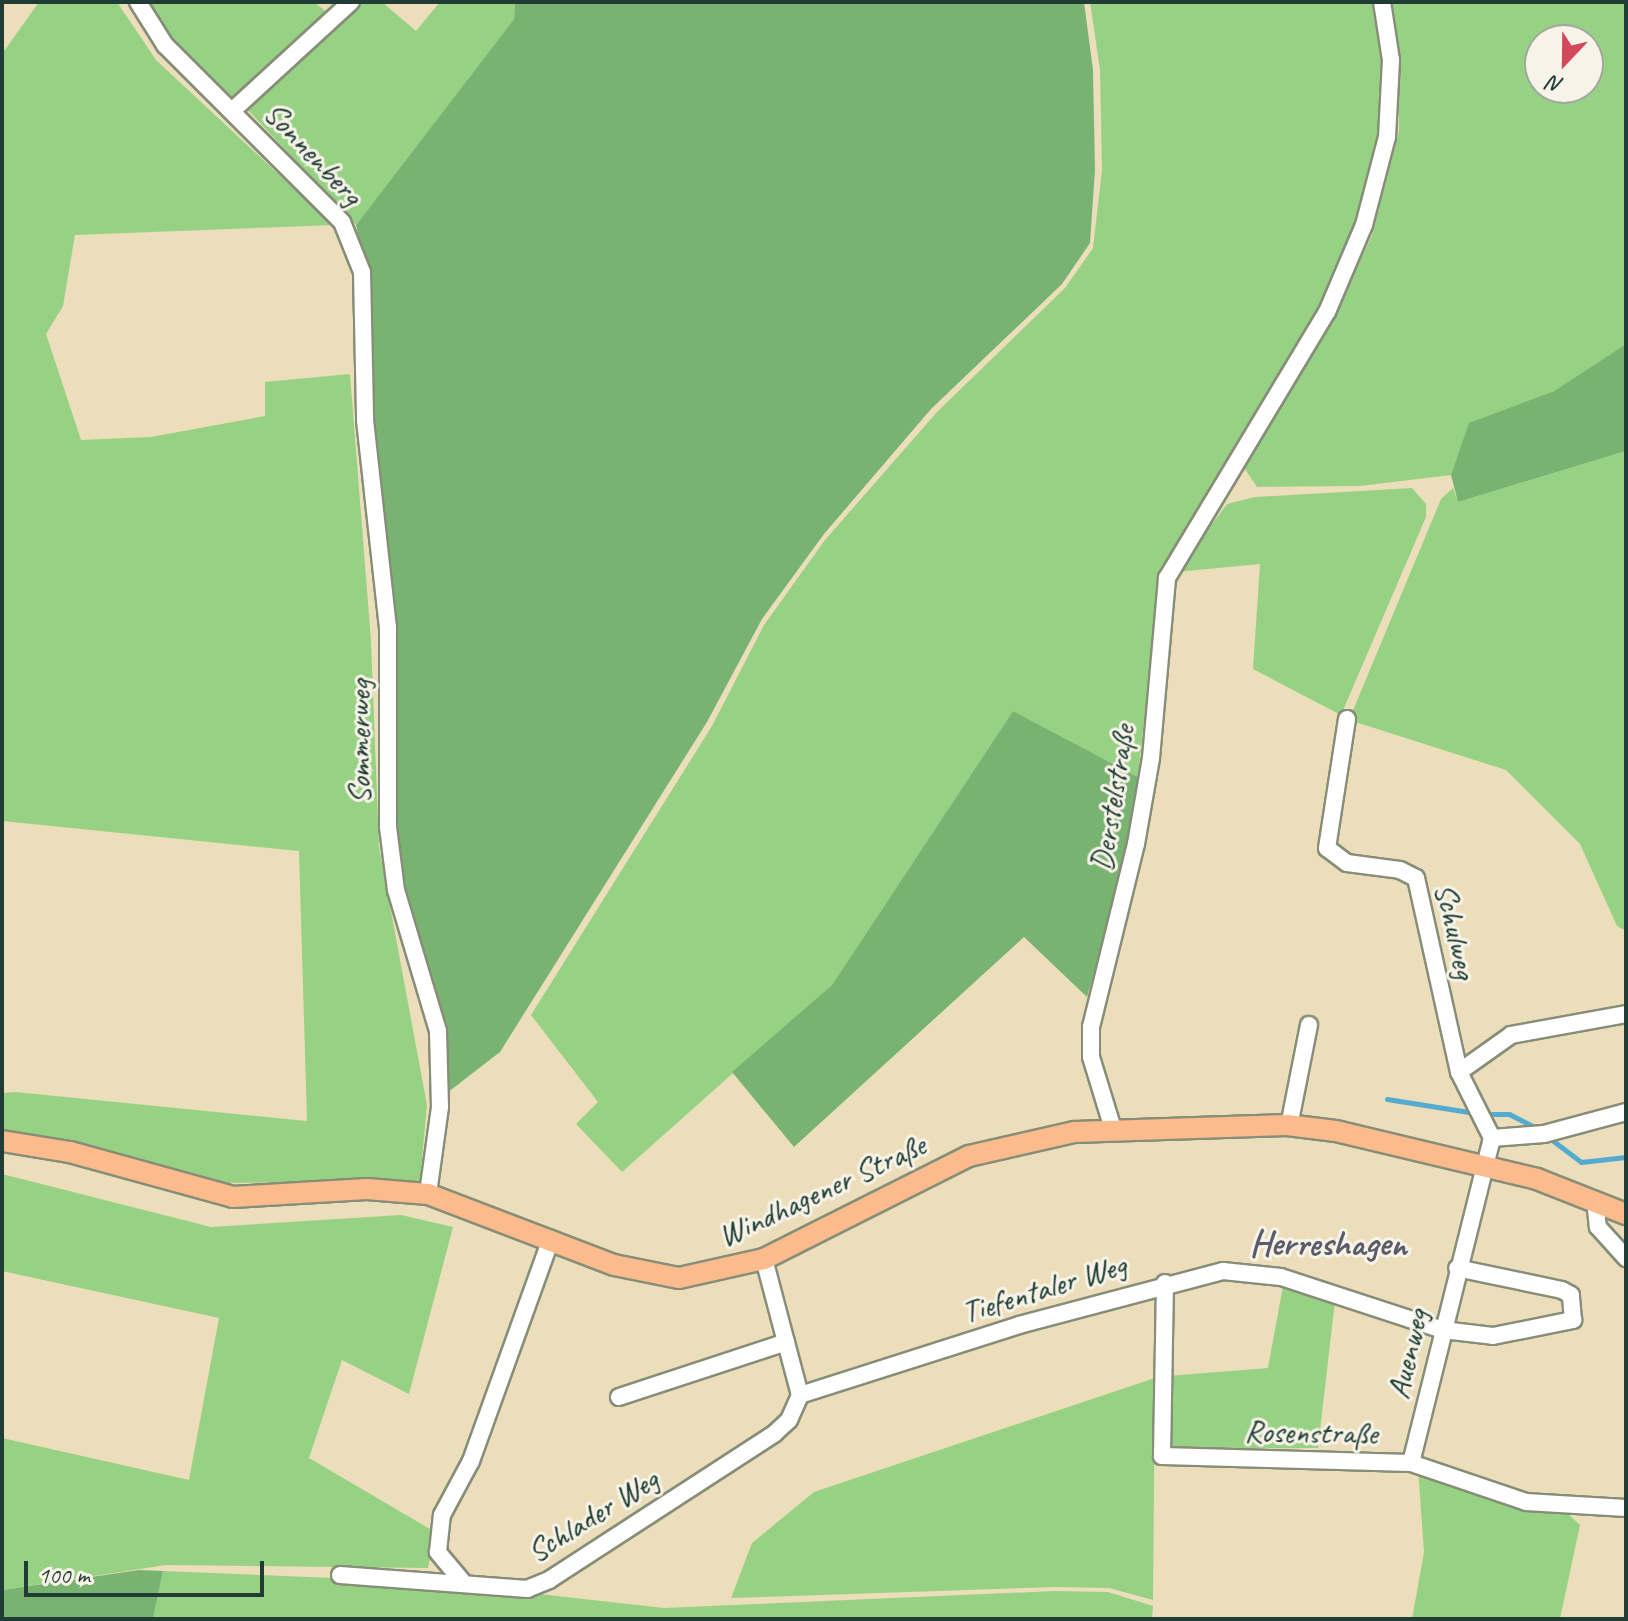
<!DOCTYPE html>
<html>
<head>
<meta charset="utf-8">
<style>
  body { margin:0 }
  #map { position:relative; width:1628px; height:1621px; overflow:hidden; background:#ecdebb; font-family:Caveat,sans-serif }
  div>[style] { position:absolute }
  .green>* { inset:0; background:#97d184 }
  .forest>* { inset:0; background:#79b372 }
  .stream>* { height:5px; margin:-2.5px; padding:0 2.5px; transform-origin:2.5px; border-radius:2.5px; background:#54abd1 }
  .roads { filter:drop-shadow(2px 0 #868e78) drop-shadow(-2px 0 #868e78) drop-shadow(0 2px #868e78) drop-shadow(0 -2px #868e78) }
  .minor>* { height:16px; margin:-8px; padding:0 8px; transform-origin:8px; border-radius:8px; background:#fff }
  .major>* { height:20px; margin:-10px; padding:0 10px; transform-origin:10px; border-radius:10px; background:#fbbb8d }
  span { translate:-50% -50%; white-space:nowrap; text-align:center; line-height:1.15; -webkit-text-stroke:6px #f7f3e8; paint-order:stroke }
  .street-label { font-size:32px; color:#1f3d34 }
  .quarter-label { font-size:36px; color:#5a5d69; font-weight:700 }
  .frame { position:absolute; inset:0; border:4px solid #1f3d34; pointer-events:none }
  .north { position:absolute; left:1524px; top:24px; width:80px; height:80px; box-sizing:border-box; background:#f7f3e8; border:2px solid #a1aaa0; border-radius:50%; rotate:202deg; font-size:22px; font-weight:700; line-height:32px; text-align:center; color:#1f3d34 }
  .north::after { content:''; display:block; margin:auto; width:28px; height:36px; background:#d1495b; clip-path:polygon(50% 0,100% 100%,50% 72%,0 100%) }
  .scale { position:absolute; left:24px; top:1561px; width:240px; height:36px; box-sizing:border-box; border:4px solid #1f3d34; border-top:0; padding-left:10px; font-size:24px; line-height:28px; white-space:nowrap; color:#1f3d34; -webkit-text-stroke:6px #f7f3e8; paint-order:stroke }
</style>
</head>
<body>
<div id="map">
  <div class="green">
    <div style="clip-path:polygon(39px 2px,117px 2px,156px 60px,333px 225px,75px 235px,63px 306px,46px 334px,81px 440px,151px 437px,265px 416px,265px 382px,350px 374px,371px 641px,379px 847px,427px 1105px,420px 1181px,227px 1183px,2px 1135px,2px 1093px,15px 1092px,307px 1121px,299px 851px,2px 821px,2px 54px)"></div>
    <div style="clip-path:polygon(148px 2px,314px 2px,329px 14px,234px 99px,169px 38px)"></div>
    <div style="clip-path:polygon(362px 2px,382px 2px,416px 31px,440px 2px,515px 2px,514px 19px,356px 225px,247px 109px)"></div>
    <div style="clip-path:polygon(1090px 2px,1374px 2px,1384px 77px,1379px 143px,1358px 222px,1320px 308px,1160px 575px,1138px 777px,1013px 711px,832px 985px,622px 1172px,576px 1124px,598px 1102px,531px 1015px,712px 726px,764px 625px,825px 540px,937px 412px,1065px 288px,1093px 248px,1102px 170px,1100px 70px)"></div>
    <div style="clip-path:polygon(evenodd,1390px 2px,1626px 2px,1626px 344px,1554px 391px,1470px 423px,1451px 475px,1360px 486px,1257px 487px,1245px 469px,1262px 430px,1334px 317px,1372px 235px,1399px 131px,1398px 56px,1390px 2px,1540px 40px,1588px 40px,1588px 88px,1540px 88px,1540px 40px)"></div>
    <div style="clip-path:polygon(1626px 451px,1626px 931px,1617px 926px,1580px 844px,1506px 770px,1349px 720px,1441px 499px,1453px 488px,1458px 502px)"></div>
    <div style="clip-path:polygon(1412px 488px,1426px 504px,1426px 517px,1341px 715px,1253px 669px,1260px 564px,1176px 572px,1227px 504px,1255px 497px)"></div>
    <div style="clip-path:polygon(2px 1174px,211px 1227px,401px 1215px,453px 1227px,409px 1394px,342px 1360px,309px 1458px,435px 1532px,428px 1568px,166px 1565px,2px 1590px,2px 1438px,189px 1480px,219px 1318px,2px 1271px)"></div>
    <div style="clip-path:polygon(1283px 1286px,1335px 1301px,1318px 1448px,1169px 1449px,1168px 1376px,1268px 1368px)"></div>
    <div style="clip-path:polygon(1155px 1378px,1153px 1600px,1109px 1588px,1055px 1587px,731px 1598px,752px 1543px,814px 1492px)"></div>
    <div style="clip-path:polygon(1418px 1468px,1526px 1510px,1568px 1514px,1580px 1525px,1560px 1619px,1412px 1619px,1424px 1552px)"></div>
    <div style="clip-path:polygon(163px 1571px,431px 1582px,664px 1608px,1055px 1591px,1108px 1592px,1153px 1606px,1152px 1619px,153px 1619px)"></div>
  </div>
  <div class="forest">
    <div style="clip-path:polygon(515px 2px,1084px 2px,1093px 70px,1095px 170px,1090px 243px,1062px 284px,931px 409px,824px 534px,762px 619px,707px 722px,500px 1052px,443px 1096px,396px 860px,369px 422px,373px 303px,356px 225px,514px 19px)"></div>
    <div style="clip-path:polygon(1626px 344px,1626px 451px,1458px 502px,1451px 475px,1469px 423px,1554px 391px)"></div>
    <div style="clip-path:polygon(1013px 711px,1138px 777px,1122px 871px,1087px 997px,1024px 937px,794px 1147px,732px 1072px,832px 985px)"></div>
    <div style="clip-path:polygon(139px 1570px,163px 1571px,153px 1619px,2px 1619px,2px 1590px)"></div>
  </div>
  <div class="stream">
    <div style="left:1387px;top:1099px;width:83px;rotate:9deg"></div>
    <div style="left:1492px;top:1114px;width:17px"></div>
    <div style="left:1509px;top:1114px;width:28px;rotate:27deg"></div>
    <div style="left:1552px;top:1140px;width:36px;rotate:37deg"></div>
    <div style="left:1581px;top:1162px;width:45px;rotate:-6.3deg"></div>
  </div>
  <div class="roads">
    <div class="minor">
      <div style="left:138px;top:2px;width:51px;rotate:57.9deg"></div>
      <div style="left:165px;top:45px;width:250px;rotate:45deg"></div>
      <div style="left:342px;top:222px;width:54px;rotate:68.2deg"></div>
      <div style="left:362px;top:272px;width:148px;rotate:88.8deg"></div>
      <div style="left:365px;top:420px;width:208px;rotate:83.7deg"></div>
      <div style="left:388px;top:627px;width:200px;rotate:90deg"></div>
      <div style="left:388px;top:827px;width:64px;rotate:82.8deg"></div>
      <div style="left:396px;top:890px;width:147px;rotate:73.4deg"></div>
      <div style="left:438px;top:1031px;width:76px;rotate:88.5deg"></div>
      <div style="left:440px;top:1107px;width:88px;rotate:97.9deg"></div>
      <div style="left:233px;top:110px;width:160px;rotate:-42.5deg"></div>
      <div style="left:1347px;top:719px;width:131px;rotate:98.8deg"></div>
      <div style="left:1327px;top:848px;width:25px;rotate:37deg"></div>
      <div style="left:1347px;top:863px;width:53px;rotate:7.5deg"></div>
      <div style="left:1400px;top:870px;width:18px;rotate:27deg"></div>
      <div style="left:1416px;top:878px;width:199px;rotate:77.5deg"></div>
      <div style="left:1459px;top:1072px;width:74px;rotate:63.4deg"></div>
      <div style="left:1492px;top:1138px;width:335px;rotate:104deg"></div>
      <div style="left:1459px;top:1072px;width:64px;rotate:-35.4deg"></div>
      <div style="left:1511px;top:1035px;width:117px;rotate:-10.3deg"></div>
      <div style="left:1289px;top:1126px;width:103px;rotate:-78.8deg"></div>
      <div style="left:1113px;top:1129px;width:75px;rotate:-107deg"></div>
      <div style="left:1091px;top:1057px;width:30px;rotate:-90deg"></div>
      <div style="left:1091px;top:1027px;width:188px;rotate:-76.2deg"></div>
      <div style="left:1136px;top:844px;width:87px;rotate:-80.1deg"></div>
      <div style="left:1151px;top:758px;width:181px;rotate:-84.9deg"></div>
      <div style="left:1167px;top:578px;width:310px;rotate:-59deg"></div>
      <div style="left:1327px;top:312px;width:95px;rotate:-67deg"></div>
      <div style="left:1364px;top:225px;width:91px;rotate:-75.4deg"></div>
      <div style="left:1387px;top:137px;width:77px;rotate:-87deg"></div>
      <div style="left:1391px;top:60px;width:59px;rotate:-98.8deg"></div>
      <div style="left:1492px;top:1138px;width:52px;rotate:-4.4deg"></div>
      <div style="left:1544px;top:1134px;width:85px;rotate:-15deg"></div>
      <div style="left:1595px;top:1200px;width:27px;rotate:84deg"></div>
      <div style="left:1598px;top:1227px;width:42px;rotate:47.9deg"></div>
      <div style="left:764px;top:1259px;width:141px;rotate:75.2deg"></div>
      <div style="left:800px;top:1395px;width:230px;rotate:-17.7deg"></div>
      <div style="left:1019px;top:1325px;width:211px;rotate:-14.8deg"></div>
      <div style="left:1223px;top:1271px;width:58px;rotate:5.9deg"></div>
      <div style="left:1281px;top:1277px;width:170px;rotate:18.1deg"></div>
      <div style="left:1443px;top:1330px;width:50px;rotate:6.8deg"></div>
      <div style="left:1493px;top:1336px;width:82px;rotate:-11.3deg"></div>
      <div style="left:1573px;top:1320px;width:25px;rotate:-95deg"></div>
      <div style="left:1571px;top:1295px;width:10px;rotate:-151deg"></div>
      <div style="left:1562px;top:1290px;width:107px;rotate:-168.2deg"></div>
      <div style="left:1165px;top:1283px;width:173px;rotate:91deg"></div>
      <div style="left:1162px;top:1456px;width:249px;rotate:1.6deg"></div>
      <div style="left:1411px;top:1463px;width:121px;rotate:18.7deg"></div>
      <div style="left:1526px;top:1502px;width:100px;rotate:3.4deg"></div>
      <div style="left:619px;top:1397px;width:176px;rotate:-18.2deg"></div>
      <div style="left:340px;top:1575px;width:188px;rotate:4.3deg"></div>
      <div style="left:527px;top:1589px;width:24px;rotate:-22deg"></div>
      <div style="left:549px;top:1580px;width:270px;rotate:-33deg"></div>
      <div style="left:775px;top:1433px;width:19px;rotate:-43deg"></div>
      <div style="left:789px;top:1420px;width:27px;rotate:-66deg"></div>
      <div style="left:462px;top:1581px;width:38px;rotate:-130deg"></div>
      <div style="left:438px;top:1552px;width:37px;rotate:-84deg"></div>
      <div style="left:442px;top:1515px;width:61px;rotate:-61.8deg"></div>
      <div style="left:471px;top:1461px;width:236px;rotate:-70.2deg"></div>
    </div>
    <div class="major">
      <div style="left:2px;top:1141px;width:69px;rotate:9.2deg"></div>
      <div style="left:70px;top:1152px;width:169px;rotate:15.4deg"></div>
      <div style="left:233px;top:1197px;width:134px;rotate:-3.4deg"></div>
      <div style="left:367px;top:1189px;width:61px;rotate:4.7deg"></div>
      <div style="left:428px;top:1194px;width:199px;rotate:20.9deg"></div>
      <div style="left:614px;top:1265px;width:66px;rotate:11.3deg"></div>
      <div style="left:679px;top:1278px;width:87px;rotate:-12.6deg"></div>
      <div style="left:764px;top:1259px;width:229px;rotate:-26.7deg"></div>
      <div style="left:969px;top:1156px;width:109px;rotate:-12.8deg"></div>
      <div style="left:1075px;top:1132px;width:212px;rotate:-1.9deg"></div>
      <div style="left:1287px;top:1125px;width:49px;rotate:7deg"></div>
      <div style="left:1336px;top:1131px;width:207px;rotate:13.4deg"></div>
      <div style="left:1537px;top:1179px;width:96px;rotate:21.5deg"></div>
    </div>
  </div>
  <div class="street-label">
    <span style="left:313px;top:154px;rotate:47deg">Sonnenberg</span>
    <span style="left:360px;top:742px;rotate:-90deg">Sommerweg</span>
    <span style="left:1113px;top:798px;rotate:-81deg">Derstelstraße</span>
    <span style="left:1455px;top:931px;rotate:77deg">Schulweg</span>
    <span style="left:822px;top:1191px;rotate:-25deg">Windhagener Straße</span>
    <span style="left:1044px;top:1289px;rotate:-17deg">Tiefentaler Weg</span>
    <span style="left:1408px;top:1354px;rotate:-77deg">Auenweg</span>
    <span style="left:1311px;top:1433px;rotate:1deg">Rosenstraße</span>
    <span style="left:593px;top:1516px;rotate:-32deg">Schlader Weg</span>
  </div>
  <div class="quarter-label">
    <span style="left:1328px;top:1244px">Herreshagen</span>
  </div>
  <div class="frame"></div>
  <div class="north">N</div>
  <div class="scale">100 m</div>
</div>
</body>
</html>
